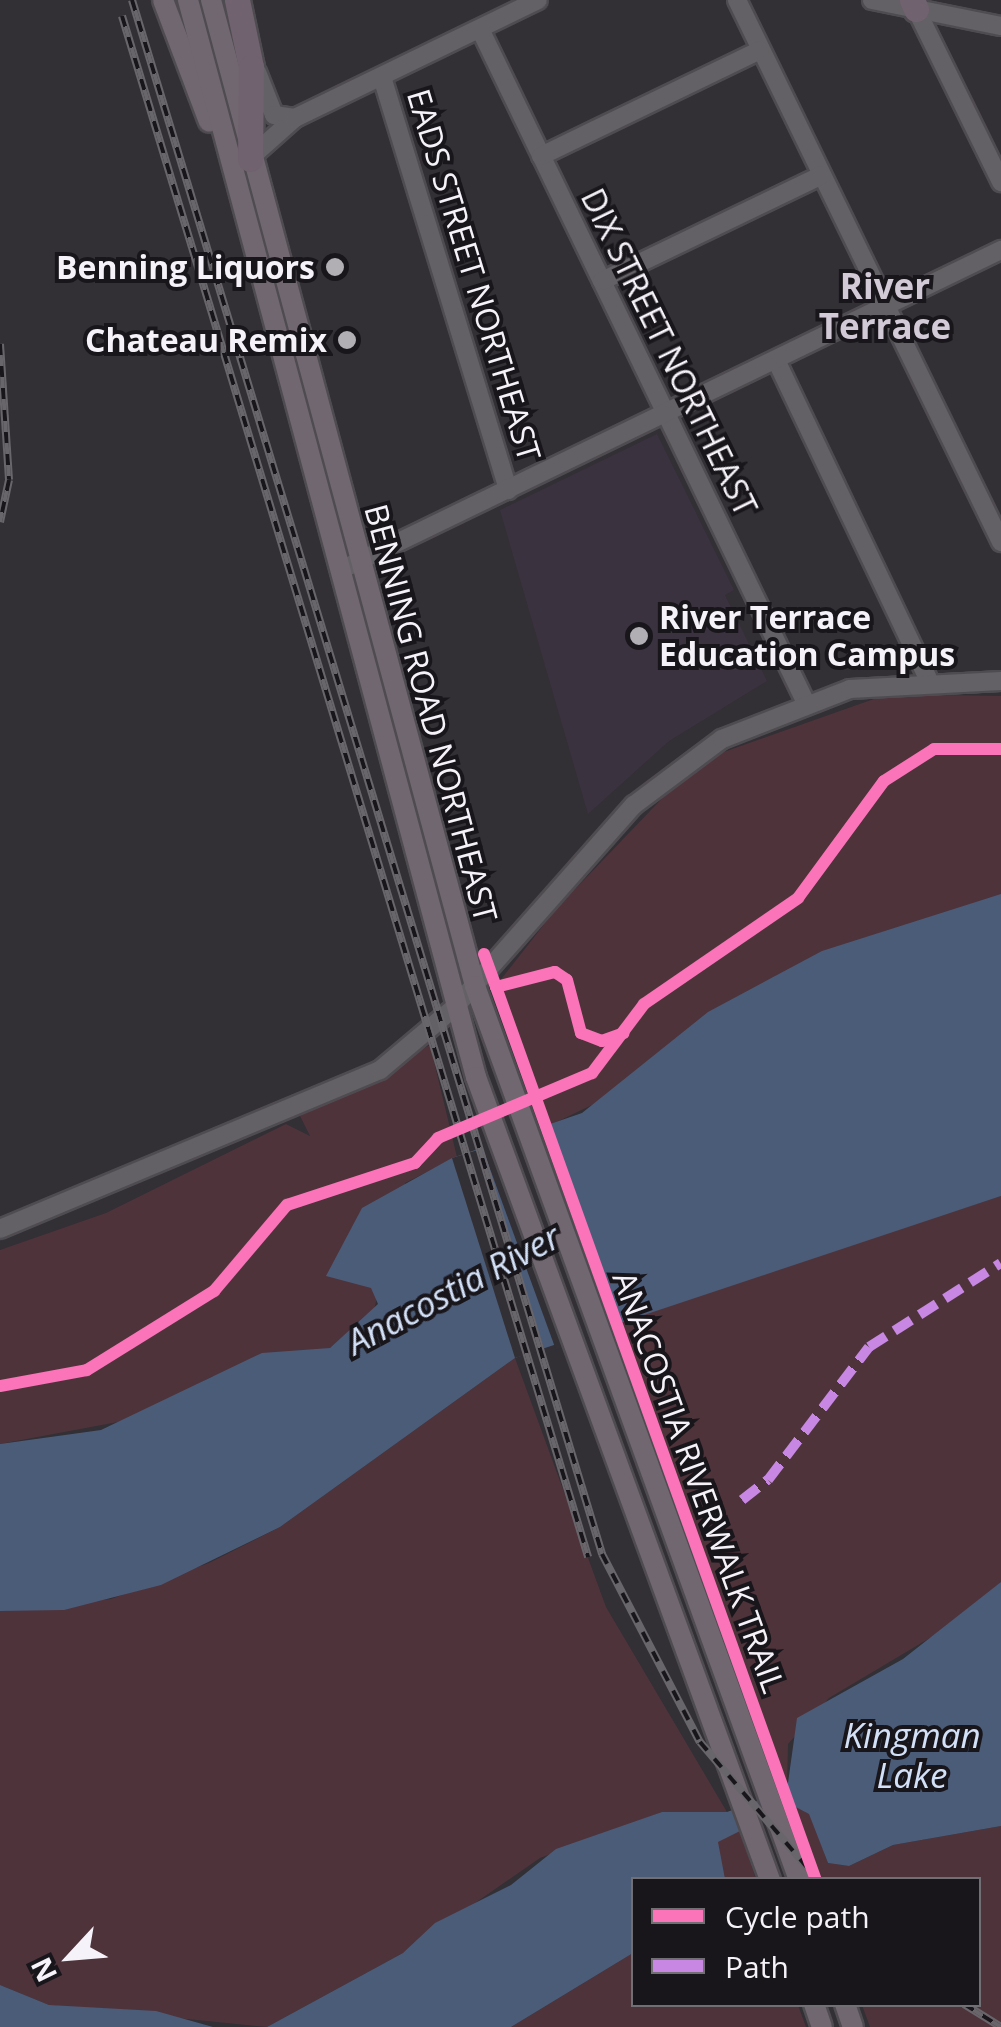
<!DOCTYPE html>
<html>
<head>
<meta charset="utf-8">
<style>
  body { margin:0 }
  #map { position:relative; width:1001px; height:2027px; overflow:hidden; background:#322f35; font-family:"Open Sans",sans-serif }
  div>[style] { position:absolute }
  .built>* { inset:0; background:#3b3240 }
  .green>* { inset:0; background:#4e333a }
  .water>* { inset:0; background:#4b5c79 }
  .pier>* { inset:0; background:#322f35 }
  .roads { filter:drop-shadow(2px 0 #4f4c51) drop-shadow(-2px 0 #4f4c51) drop-shadow(0 2px #4f4c51) drop-shadow(0 -2px #4f4c51) }
  .minor>* { height:18px; margin:-9px; padding:0 9px; transform-origin:9px; border-radius:9px; background:#636165 }
  .major>* { height:20px; margin:-10px; padding:0 10px; transform-origin:10px; border-radius:10px; background:#716770 }
  .highway>* { height:25px; margin:-12.5px; padding:0 12.5px; transform-origin:12.5px; border-radius:12.5px; background:#70626f }
  .rail>* { height:8px; margin-top:-4px; transform-origin:0; background:repeating-linear-gradient(90deg,#19161b 0 11px,#69666b 0 22px); box-sizing:border-box; border-block:2px solid #69666b }
  .quiet>* { height:10px; margin-top:-5px; transform-origin:0; background:repeating-linear-gradient(90deg,#c787e3 0 20px,transparent 0 30px) }
  .cycleway>* { height:12px; margin:-6px; padding:0 6px; transform-origin:6px; border-radius:6px; background:#fb73b8 }
  .dots>* { width:28px; height:28px; translate:-50% -50%; box-sizing:border-box; border:5px solid #19161b; border-radius:50% }
  span { translate:-50% -50%; white-space:nowrap; text-align:center; line-height:1.15; -webkit-text-stroke:8px #19161b; paint-order:stroke }
  .poi-label { font-size:32px; color:#f6f2f9; font-weight:700 }
  .right { translate:-100% -50%; text-align:right }
  .left { translate:0 -50%; text-align:left }
  .street-label { font-size:32px; color:#f6f2f9 }
  .neighbourhood-label { font-size:35px; color:#d2cad7; font-weight:700 }
  .water-label { font-size:35px; color:#d3e1f8; font-style:italic }
  .legend { position:absolute; left:631px; top:1877px; width:350px; height:130px; box-sizing:border-box; background:#19161b; border:2px solid #716e74; margin:0; padding:12px 18px; list-style:none; font-size:30px; color:#f6f2f9 }
  .legend li { display:flex; align-items:center; gap:20px; height:50px }
  .legend b { width:50px; border:2px solid #716e74 }
  .north { position:absolute; left:20px; top:1907px; width:100px; height:100px; -webkit-text-stroke:8px #19161b; paint-order:stroke; rotate:244deg; font-size:28px; font-weight:700; line-height:40px; text-align:center; color:#f6f2f9 }
  .north::after { content:''; display:block; margin:auto; width:35px; height:45px; background:#f6f2f9; clip-path:polygon(50% 0,100% 100%,50% 72%,0 100%) }
</style>
</head>
<body>
<div id="map">
  <div class="built">
    <div style="clip-path:polygon(657px 434px,734px 590px,725px 595px,767px 681px,669px 741px,588px 814px,500px 510px)"></div>
  </div>
  <div class="green">
    <div style="clip-path:polygon(888px 694px,1001px 696px,1001px 1030px,676px 1045px,617px 1093px,546px 1127px,495px 987px,556px 909px,675px 785px,721px 753px)"></div>
    <div style="clip-path:polygon(430px 1045px,457px 1157px,405px 1183px,373px 1314px,330px 1348px,211px 1377px,134px 1419px,0 1444px,0 1250px,106px 1213px,286px 1124px,310px 1136px,300px 1116px)"></div>
    <div style="clip-path:polygon(1001px 1196px,1001px 1582px,960px 1620px,829px 1698px,788px 1744px,787px 1790px,615px 1321px)"></div>
    <div style="clip-path:polygon(515px 1358px,606px 1607px,727px 1812px,662px 1812px,540px 1858px,403px 1953px,267px 2027px,49px 2005px,0 1985px,0 1611px,111px 1599px,209px 1563px,280px 1527px)"></div>
    <div style="clip-path:polygon(793px 1805px,810px 1814px,828px 1863px,849px 1866px,893px 1845px,1001px 1826px,1001px 2027px,870px 2027px,862px 2005px,978px 2004px,978px 1880px,817px 1879px)"></div>
    <div style="clip-path:polygon(738px 1826px,756px 1879px,725px 1879px,718px 1859px,718px 1842px)"></div>
    <div style="clip-path:polygon(633px 1953px,634px 2004px,798px 2005px,806px 2027px,511px 2027px)"></div>
  </div>
  <div class="water">
    <div style="clip-path:polygon(1001px 894px,1001px 1196px,515px 1358px,280px 1527px,161px 1585px,64px 1610px,0 1611px,0 1444px,101px 1430px,262px 1353px,330px 1348px,378px 1304px,371px 1288px,326px 1276px,362px 1208px,452px 1158px,582px 1113px,708px 1012px,822px 951px)"></div>
    <div style="clip-path:polygon(1001px 1582px,1001px 1826px,893px 1845px,849px 1866px,828px 1863px,809px 1814px,792px 1805px,718px 1842px,725px 1879px,634px 1880px,633px 1953px,511px 2027px,267px 2027px,403px 1953px,435px 1923px,511px 1885px,556px 1849px,662px 1812px,727px 1812px,787px 1790px,797px 1718px,903px 1659px)"></div>
    <div style="clip-path:polygon(0 1985px,49px 2005px,156px 2011px,213px 2027px,0 2027px)"></div>
  </div>
  <div class="pier">
    <div style="clip-path:polygon(542px 1123px,617px 1326px,556px 1350px,481px 1144px)"></div>
    <div style="clip-path:polygon(481px 1149px,544px 1349px,515px 1358px,452px 1158px)"></div>
  </div>
  <div class="roads">
    <div class="minor">
      <div style="left:737px;top:0;width:603px;rotate:64.03deg"></div>
      <div style="left:872px;top:0;width:132px;rotate:11.4deg"></div>
      <div style="left:916px;top:9px;width:193px;rotate:63.8deg"></div>
      <div style="left:480px;top:29px;width:746px;rotate:64.19deg"></div>
      <div style="left:257px;top:72px;width:46px;rotate:68.4deg"></div>
      <div style="left:274px;top:115px;width:21px;rotate:8deg"></div>
      <div style="left:382px;top:77px;width:432px;rotate:73deg"></div>
      <div style="left:541px;top:156px;width:243px;rotate:-25.8deg"></div>
      <div style="left:251px;top:157px;width:59px;rotate:-41.6deg"></div>
      <div style="left:295px;top:118px;width:270px;rotate:-25.9deg"></div>
      <div style="left:602px;top:281px;width:244px;rotate:-25.7deg"></div>
      <div style="left:776px;top:360px;width:352px;rotate:64.5deg"></div>
      <div style="left:349px;top:566px;width:725px;rotate:-25.86deg"></div>
      <div style="left:0;top:1229px;width:412px;rotate:-22.7deg"></div>
      <div style="left:380px;top:1070px;width:98px;rotate:-40deg"></div>
      <div style="left:455px;top:1007px;width:270px;rotate:-48.5deg"></div>
      <div style="left:634px;top:805px;width:110px;rotate:-36.9deg"></div>
      <div style="left:722px;top:739px;width:137px;rotate:-21.3deg"></div>
      <div style="left:850px;top:689px;width:151px;rotate:-3deg"></div>
    </div>
    <div class="major">
      <div style="left:163px;top:0;width:130px;rotate:69.3deg"></div>
      <div style="left:188px;top:0;width:1115px;rotate:75.03deg"></div>
      <div style="left:476px;top:1077px;width:855px;rotate:69.89deg"></div>
      <div style="left:211px;top:0;width:1021px;rotate:75.01deg"></div>
      <div style="left:475px;top:986px;width:951px;rotate:70.08deg"></div>
      <div style="left:814px;top:2004px;width:24px;rotate:71deg"></div>
      <div style="left:845px;top:2004px;width:24px;rotate:71deg"></div>
    </div>
    <div class="highway">
      <div style="left:237px;top:0;width:68px;rotate:78.2deg"></div>
      <div style="left:251px;top:67px;width:92px;rotate:90.6deg"></div>
      <div style="left:912px;top:0;width:10px;rotate:66deg"></div>
    </div>
  </div>
  <div class="rail">
    <div style="left:132px;top:0;width:1624px;rotate:73.17deg"></div>
    <div style="left:602px;top:1554px;width:212px;rotate:62.5deg"></div>
    <div style="left:700px;top:1742px;width:182px;rotate:49.5deg"></div>
    <div style="left:122px;top:16px;width:1610px;rotate:73.17deg"></div>
    <div style="left:0;top:344px;width:136px;rotate:86.2deg"></div>
    <div style="left:9px;top:480px;width:43px;rotate:102.1deg"></div>
    <div style="left:964px;top:2004px;width:44px;rotate:31.9deg"></div>
  </div>
  <div class="quiet">
    <div style="left:742px;top:1500px;width:33px;rotate:-38deg"></div>
    <div style="left:768px;top:1480px;width:167px;rotate:-52.8deg"></div>
    <div style="left:869px;top:1347px;width:156px;rotate:-32.5deg"></div>
  </div>
  <div class="cycleway">
    <div style="left:484px;top:954px;width:35px;rotate:70deg"></div>
    <div style="left:496px;top:987px;width:61px;rotate:-14.3deg"></div>
    <div style="left:555px;top:972px;width:14px;rotate:34deg"></div>
    <div style="left:567px;top:980px;width:55px;rotate:75.2deg"></div>
    <div style="left:581px;top:1033px;width:22px;rotate:21deg"></div>
    <div style="left:602px;top:1041px;width:23px;rotate:-20deg"></div>
    <div style="left:496px;top:987px;width:949px;rotate:70.29deg"></div>
    <div style="left:0;top:1386px;width:88px;rotate:-10.4deg"></div>
    <div style="left:87px;top:1370px;width:150px;rotate:-31.9deg"></div>
    <div style="left:214px;top:1291px;width:113px;rotate:-49.7deg"></div>
    <div style="left:287px;top:1205px;width:135px;rotate:-18.2deg"></div>
    <div style="left:415px;top:1163px;width:34px;rotate:-47deg"></div>
    <div style="left:438px;top:1138px;width:167px;rotate:-22.9deg"></div>
    <div style="left:592px;top:1073px;width:86px;rotate:-53deg"></div>
    <div style="left:644px;top:1004px;width:187px;rotate:-34.5deg"></div>
    <div style="left:798px;top:898px;width:145px;rotate:-53.7deg"></div>
    <div style="left:884px;top:781px;width:59px;rotate:-32.6deg"></div>
    <div style="left:934px;top:749px;width:67px"></div>
  </div>
  <div class="dots">
    <div style="left:335px;top:267px;background:#b1aeb4"></div>
    <div style="left:347px;top:340px;background:#b1aeb4"></div>
    <div style="left:639px;top:636px;background:#b1aeb4"></div>
  </div>
  <div class="poi-label">
    <span class="right" style="left:315px;top:267px">Benning Liquors</span>
    <span class="right" style="left:327px;top:340px">Chateau Remix</span>
    <span class="left" style="left:659px;top:636px">River Terrace<br>Education Campus</span>
  </div>
  <div class="street-label">
    <span style="left:474px;top:275px;rotate:73deg">EADS STREET NORTHEAST</span>
    <span style="left:669px;top:352px;rotate:64deg">DIX STREET NORTHEAST</span>
    <span style="left:431px;top:713px;rotate:75deg">BENNING ROAD NORTHEAST</span>
    <span style="left:699px;top:1482px;rotate:70deg">ANACOSTIA RIVERWALK TRAIL</span>
  </div>
  <div class="neighbourhood-label">
    <span style="left:885px;top:306px">River<br>Terrace</span>
  </div>
  <div class="water-label">
    <span style="left:453px;top:1289px;rotate:-28deg">Anacostia River</span>
    <span style="left:912px;top:1755px">Kingman<br>Lake</span>
  </div>
  <ul class="legend">
  <li><b style="height:12px;background:#fb73b8"></b>Cycle path</li>
  <li><b style="height:12px;background:#c787e3"></b>Path</li>
  </ul>
  <div class="north">N</div>
</div>
</body>
</html>
